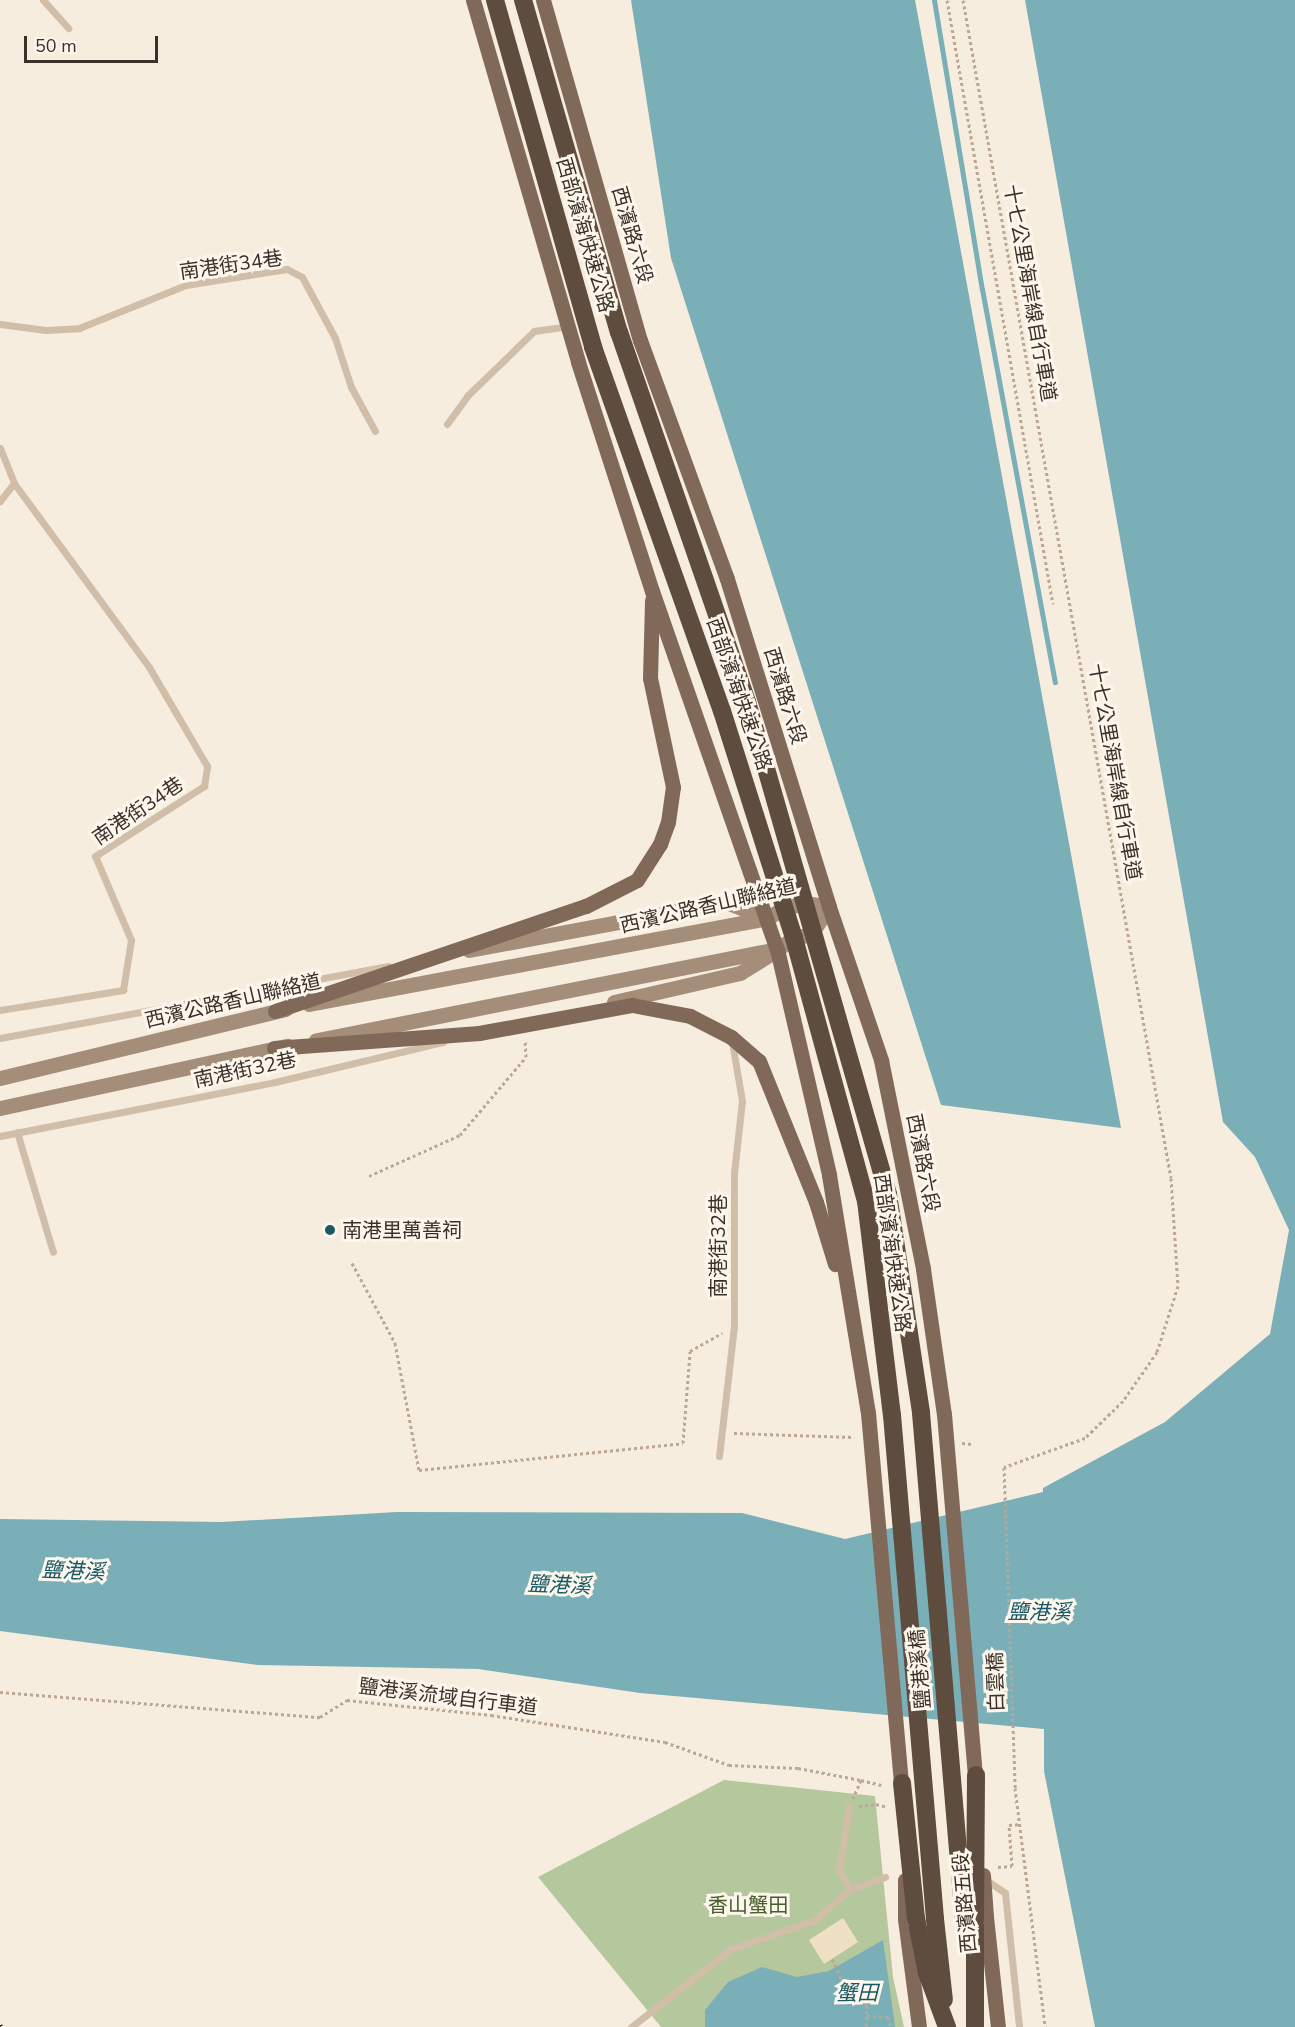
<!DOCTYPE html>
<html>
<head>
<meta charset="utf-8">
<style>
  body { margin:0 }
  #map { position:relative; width:1295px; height:2027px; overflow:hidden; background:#f6eddf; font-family:"Nunito Sans","Noto Sans TC",sans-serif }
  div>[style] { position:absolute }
  .green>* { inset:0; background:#b5c79c }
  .plaza>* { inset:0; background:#efe0c4 }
  .water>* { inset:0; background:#7aafb7 }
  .stream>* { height:5px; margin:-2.5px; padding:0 2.5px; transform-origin:2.5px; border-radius:2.5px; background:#7aafb7 }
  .path>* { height:3px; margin-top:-1.5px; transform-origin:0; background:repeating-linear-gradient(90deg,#bca892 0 3px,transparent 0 6px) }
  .lane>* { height:7px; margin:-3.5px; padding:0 3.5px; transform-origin:3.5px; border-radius:3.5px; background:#d0bea9 }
  .secondary>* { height:15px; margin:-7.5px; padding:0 7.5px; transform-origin:7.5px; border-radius:7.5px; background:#a48d79 }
  .primary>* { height:15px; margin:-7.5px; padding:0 7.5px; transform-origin:7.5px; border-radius:7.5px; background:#806959 }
  .highway>* { height:18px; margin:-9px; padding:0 9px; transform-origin:9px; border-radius:9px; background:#5e4c3f }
  .rail>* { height:4.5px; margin-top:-2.25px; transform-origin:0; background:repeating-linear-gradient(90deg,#3c3129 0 1.5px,transparent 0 6px) }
  .primary-bridge>* { height:15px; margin:-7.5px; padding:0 7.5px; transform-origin:7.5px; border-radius:7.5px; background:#806959 }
  .highway-bridge>* { height:18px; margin:-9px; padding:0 9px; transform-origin:9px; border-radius:9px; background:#5e4c3f }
  .dots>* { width:16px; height:16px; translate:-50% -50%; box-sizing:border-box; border:3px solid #fcf6ec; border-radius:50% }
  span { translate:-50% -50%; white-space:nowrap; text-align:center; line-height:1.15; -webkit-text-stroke:6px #fcf6ec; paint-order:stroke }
  .street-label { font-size:20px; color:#3c3129 }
  .poi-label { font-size:20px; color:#3c3129 }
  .left { translate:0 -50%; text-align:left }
  .park-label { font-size:20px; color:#465e2a }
  .water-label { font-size:21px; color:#195864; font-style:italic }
  .scale { position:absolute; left:24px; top:36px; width:134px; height:27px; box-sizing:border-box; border:3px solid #3c3129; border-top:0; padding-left:8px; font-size:18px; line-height:21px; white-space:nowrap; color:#3c3129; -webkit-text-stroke:4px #fcf6ec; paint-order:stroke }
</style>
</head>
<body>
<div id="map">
  <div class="green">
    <div style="clip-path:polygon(724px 1780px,875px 1796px,893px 1977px,904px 2027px,661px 2027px,538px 1877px)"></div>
  </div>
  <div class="plaza">
    <div style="clip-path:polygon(843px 1918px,858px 1942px,824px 1964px,809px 1940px)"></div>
  </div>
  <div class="water">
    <div style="clip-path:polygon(631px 0,915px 0,1121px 1128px,941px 1105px,671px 258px)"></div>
    <div style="clip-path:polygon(1025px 0,1295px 0,1295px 2027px,1095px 2027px,1044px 1771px,1044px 1729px,640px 1693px,478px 1669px,258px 1665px,0 1631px,0 1519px,221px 1522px,397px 1512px,742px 1513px,845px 1539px,1043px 1492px,1043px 1488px,1165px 1422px,1270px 1334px,1289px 1230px,1255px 1157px,1223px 1122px)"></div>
    <div style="clip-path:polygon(883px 1940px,895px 2027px,705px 2027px,705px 2010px,728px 1982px,762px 1967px,797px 1977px,829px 1971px)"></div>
  </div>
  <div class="stream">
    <div style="left:934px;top:0;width:293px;rotate:80.6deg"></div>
    <div style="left:982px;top:289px;width:400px;rotate:79.5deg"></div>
  </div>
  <div class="path">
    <div style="left:947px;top:0;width:613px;rotate:80.05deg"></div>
    <div style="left:963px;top:0;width:1196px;rotate:79.99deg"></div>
    <div style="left:1171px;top:1178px;width:108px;rotate:86.3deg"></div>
    <div style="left:1178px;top:1286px;width:69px;rotate:107.7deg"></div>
    <div style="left:1157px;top:1352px;width:60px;rotate:124.8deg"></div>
    <div style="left:1123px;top:1401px;width:53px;rotate:135.8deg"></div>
    <div style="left:1085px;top:1438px;width:86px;rotate:160.3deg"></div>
    <div style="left:1004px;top:1467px;width:321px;rotate:88deg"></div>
    <div style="left:1015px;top:1788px;width:241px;rotate:82.8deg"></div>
    <div style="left:369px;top:1176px;width:100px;rotate:-24.3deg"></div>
    <div style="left:460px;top:1135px;width:102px;rotate:-49.8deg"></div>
    <div style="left:526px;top:1057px;width:17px;rotate:-93deg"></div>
    <div style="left:352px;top:1263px;width:91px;rotate:61.7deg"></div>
    <div style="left:395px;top:1343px;width:129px;rotate:79.3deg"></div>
    <div style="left:419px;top:1470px;width:265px;rotate:-5.8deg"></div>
    <div style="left:683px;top:1443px;width:92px;rotate:-85.6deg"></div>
    <div style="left:690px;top:1351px;width:37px;rotate:-29deg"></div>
    <div style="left:734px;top:1433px;width:119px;rotate:1.9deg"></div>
    <div style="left:962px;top:1443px;width:10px;rotate:6deg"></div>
    <div style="left:0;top:1692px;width:321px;rotate:4.5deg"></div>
    <div style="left:320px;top:1717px;width:32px;rotate:-32deg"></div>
    <div style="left:347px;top:1700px;width:145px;rotate:5.9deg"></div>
    <div style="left:491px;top:1715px;width:176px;rotate:8.8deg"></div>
    <div style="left:665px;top:1742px;width:68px;rotate:19.8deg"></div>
    <div style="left:729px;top:1765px;width:69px;rotate:2.5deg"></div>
    <div style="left:798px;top:1768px;width:64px;rotate:10.8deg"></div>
    <div style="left:861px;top:1780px;width:20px;rotate:114deg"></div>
    <div style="left:861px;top:1780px;width:21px;rotate:14deg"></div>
    <div style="left:859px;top:1806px;width:17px;rotate:-7deg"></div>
    <div style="left:876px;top:1804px;width:12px;rotate:14deg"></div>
    <div style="left:998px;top:1867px;width:14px;rotate:-4deg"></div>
    <div style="left:1012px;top:1866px;width:41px;rotate:-94.2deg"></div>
    <div style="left:1009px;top:1825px;width:11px;rotate:-5deg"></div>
    <div style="left:832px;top:1959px;width:32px;rotate:64deg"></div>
    <div style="left:846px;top:1988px;width:27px;rotate:39deg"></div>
    <div style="left:867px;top:2005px;width:22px;rotate:93deg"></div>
    <div style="left:867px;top:2016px;width:21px;rotate:3deg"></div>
    <div style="left:888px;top:2017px;width:10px;rotate:73deg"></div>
  </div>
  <div class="lane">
    <div style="left:43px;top:0;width:38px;rotate:48deg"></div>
    <div style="left:0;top:324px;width:46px;rotate:7.4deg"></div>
    <div style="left:46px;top:330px;width:33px;rotate:-3deg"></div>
    <div style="left:79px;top:328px;width:115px;rotate:-21.9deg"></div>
    <div style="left:186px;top:285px;width:102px;rotate:-9deg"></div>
    <div style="left:287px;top:269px;width:17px;rotate:28deg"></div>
    <div style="left:302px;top:277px;width:69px;rotate:61.6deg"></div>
    <div style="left:335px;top:338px;width:52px;rotate:71.9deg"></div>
    <div style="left:351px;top:387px;width:50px;rotate:61.4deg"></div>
    <div style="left:447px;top:424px;width:36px;rotate:-54deg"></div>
    <div style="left:468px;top:395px;width:92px;rotate:-44.1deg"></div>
    <div style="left:534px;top:331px;width:34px;rotate:-8deg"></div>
    <div style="left:0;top:448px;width:38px;rotate:68deg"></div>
    <div style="left:14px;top:483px;width:23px;rotate:128deg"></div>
    <div style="left:0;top:1010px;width:125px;rotate:-9.2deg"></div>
    <div style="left:123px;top:990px;width:51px;rotate:-80.9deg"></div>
    <div style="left:131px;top:940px;width:91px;rotate:-113.2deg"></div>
    <div style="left:95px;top:856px;width:130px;rotate:-32.7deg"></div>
    <div style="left:204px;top:786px;width:20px;rotate:-81deg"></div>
    <div style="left:207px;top:766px;width:115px;rotate:-120.4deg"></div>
    <div style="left:149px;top:667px;width:228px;rotate:-126.3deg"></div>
    <div style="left:0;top:1038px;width:395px;rotate:-10.5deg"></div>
    <div style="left:17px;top:1132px;width:125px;rotate:73.3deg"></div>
    <div style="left:0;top:1136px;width:280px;rotate:-11.1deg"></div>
    <div style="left:275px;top:1082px;width:173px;rotate:-13.4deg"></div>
    <div style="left:719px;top:1456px;width:131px;rotate:-83.4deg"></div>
    <div style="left:734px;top:1326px;width:153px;rotate:-90deg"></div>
    <div style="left:734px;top:1173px;width:72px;rotate:-83.7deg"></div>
    <div style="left:742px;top:1101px;width:60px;rotate:-99.6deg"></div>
    <div style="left:849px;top:1807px;width:64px;rotate:99deg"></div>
    <div style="left:839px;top:1870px;width:22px;rotate:60deg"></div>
    <div style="left:986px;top:1880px;width:23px;rotate:34deg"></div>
    <div style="left:1005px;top:1893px;width:135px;rotate:84deg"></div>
    <div style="left:631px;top:2027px;width:127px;rotate:-38deg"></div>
    <div style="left:731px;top:1949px;width:89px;rotate:-19deg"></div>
    <div style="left:815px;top:1920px;width:47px;rotate:-41.5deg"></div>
    <div style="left:850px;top:1889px;width:37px;rotate:-19deg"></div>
  </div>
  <div class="secondary">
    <div style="left:469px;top:950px;width:261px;rotate:-10.6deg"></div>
    <div style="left:726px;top:902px;width:44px;rotate:21.3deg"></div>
    <div style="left:614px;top:1002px;width:129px;rotate:-13deg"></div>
    <div style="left:740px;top:973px;width:36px;rotate:-32deg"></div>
    <div style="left:309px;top:1004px;width:466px;rotate:-10.6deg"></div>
    <div style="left:767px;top:918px;width:20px;rotate:-30deg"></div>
    <div style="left:784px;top:908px;width:22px;rotate:-13deg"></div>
    <div style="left:805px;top:903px;width:24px;rotate:9deg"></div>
    <div style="left:829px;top:907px;width:32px;rotate:124deg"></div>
    <div style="left:811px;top:934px;width:17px;rotate:167deg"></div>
    <div style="left:794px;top:938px;width:20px;rotate:147deg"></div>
    <div style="left:777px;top:949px;width:470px;rotate:168.8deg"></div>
    <div style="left:0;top:1078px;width:294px;rotate:-13.6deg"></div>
    <div style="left:0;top:1108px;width:294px;rotate:-12.2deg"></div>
  </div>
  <div class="primary">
    <div style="left:473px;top:0;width:377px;rotate:73.8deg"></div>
    <div style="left:578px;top:362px;width:241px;rotate:72.1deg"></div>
    <div style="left:652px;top:591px;width:379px;rotate:70.8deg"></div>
    <div style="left:777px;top:949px;width:232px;rotate:77deg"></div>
    <div style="left:829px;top:1175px;width:241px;rotate:80.7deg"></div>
    <div style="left:543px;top:0;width:354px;rotate:74.1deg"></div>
    <div style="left:640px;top:340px;width:254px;rotate:70deg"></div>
    <div style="left:727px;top:579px;width:343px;rotate:72.7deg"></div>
    <div style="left:829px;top:907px;width:162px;rotate:71.2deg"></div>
    <div style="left:881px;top:1060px;width:213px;rotate:78.6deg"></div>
    <div style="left:923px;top:1269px;width:147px;rotate:81.8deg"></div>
    <div style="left:275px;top:1011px;width:328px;rotate:-18.7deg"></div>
    <div style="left:586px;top:906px;width:57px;rotate:-27deg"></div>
    <div style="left:637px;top:880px;width:43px;rotate:-57.4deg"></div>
    <div style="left:660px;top:844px;width:23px;rotate:-70deg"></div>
    <div style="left:668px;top:822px;width:35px;rotate:-82deg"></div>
    <div style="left:673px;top:787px;width:111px;rotate:-101.9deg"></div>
    <div style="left:650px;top:678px;width:78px;rotate:-88.5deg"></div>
    <div style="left:274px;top:1048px;width:206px;rotate:-4.2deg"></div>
    <div style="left:479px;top:1033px;width:156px;rotate:-10.4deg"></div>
    <div style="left:632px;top:1005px;width:59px;rotate:10.7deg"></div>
    <div style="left:690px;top:1016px;width:46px;rotate:27.1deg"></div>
    <div style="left:731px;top:1037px;width:37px;rotate:41deg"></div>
    <div style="left:759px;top:1061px;width:152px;rotate:68deg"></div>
    <div style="left:816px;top:1202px;width:65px;rotate:73deg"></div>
    <div style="left:986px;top:1917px;width:111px;rotate:83.8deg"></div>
    <div style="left:905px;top:1919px;width:109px;rotate:82.6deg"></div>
  </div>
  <div class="highway">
    <div style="left:495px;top:0;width:361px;rotate:74.2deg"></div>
    <div style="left:593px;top:347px;width:386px;rotate:70.5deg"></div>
    <div style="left:722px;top:711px;width:238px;rotate:72.4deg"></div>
    <div style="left:794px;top:938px;width:273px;rotate:74.7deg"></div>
    <div style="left:866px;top:1201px;width:216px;rotate:83.1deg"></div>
    <div style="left:523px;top:0;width:346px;rotate:73.9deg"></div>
    <div style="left:619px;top:332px;width:392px;rotate:70.9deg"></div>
    <div style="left:747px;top:702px;width:512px;rotate:74.01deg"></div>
    <div style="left:888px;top:1194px;width:221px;rotate:81.4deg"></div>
    <div style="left:916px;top:1918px;width:56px;rotate:78.7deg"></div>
    <div style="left:927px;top:1973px;width:58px;rotate:69.7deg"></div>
    <div style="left:935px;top:1919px;width:81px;rotate:83.7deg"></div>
    <div style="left:975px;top:2027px;width:107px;rotate:-90deg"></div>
  </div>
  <div class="rail">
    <div style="left:0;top:2025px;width:2px;rotate:63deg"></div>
  </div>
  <div class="primary-bridge">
    <div style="left:868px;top:1413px;width:382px;rotate:84.9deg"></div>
    <div style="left:944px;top:1414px;width:372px;rotate:85.1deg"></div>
    <div style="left:983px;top:1875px;width:42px;rotate:85.9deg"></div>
    <div style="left:905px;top:1880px;width:39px;rotate:90deg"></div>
  </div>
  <div class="highway-bridge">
    <div style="left:921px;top:1413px;width:510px;rotate:85.16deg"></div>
    <div style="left:892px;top:1415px;width:506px;rotate:85.12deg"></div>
    <div style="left:902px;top:1783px;width:136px;rotate:84.1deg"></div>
    <div style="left:975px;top:1920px;width:145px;rotate:-89.6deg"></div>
  </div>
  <div class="dots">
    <div style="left:330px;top:1230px;background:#195864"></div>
  </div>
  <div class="street-label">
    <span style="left:585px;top:235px;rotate:74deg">西部濱海快速公路</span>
    <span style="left:632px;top:235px;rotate:74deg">西濱路六段</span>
    <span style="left:231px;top:265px;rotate:-8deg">南港街34巷</span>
    <span style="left:1030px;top:293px;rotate:80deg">十七公里海岸線自行車道</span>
    <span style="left:739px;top:694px;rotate:71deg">西部濱海快速公路</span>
    <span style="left:785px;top:696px;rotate:73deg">西濱路六段</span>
    <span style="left:1115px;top:772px;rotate:80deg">十七公里海岸線自行車道</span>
    <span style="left:138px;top:811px;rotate:-34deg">南港街34巷</span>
    <span style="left:708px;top:906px;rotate:-13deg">西濱公路香山聯絡道</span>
    <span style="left:233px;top:1001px;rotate:-13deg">西濱公路香山聯絡道</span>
    <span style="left:245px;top:1070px;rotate:-12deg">南港街32巷</span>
    <span style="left:923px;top:1163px;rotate:79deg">西濱路六段</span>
    <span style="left:718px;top:1246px;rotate:-90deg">南港街32巷</span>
    <span style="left:892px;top:1253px;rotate:82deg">西部濱海快速公路</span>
    <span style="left:920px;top:1669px;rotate:-95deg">鹽港溪橋</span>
    <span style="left:996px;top:1682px;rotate:-92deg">白雲橋</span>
    <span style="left:448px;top:1697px;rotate:7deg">鹽港溪流域自行車道</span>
    <span style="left:965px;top:1903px;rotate:-95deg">西濱路五段</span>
  </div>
  <div class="poi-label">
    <span class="left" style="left:342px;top:1230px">南港里萬善祠</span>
  </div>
  <div class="park-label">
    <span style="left:748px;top:1905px">香山蟹田</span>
  </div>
  <div class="water-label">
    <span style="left:73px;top:1571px;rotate:2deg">鹽港溪</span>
    <span style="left:559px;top:1585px;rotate:2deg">鹽港溪</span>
    <span style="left:1039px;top:1612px">鹽港溪</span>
    <span style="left:857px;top:1993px">蟹田</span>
  </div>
  <div class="scale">50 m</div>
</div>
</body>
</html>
